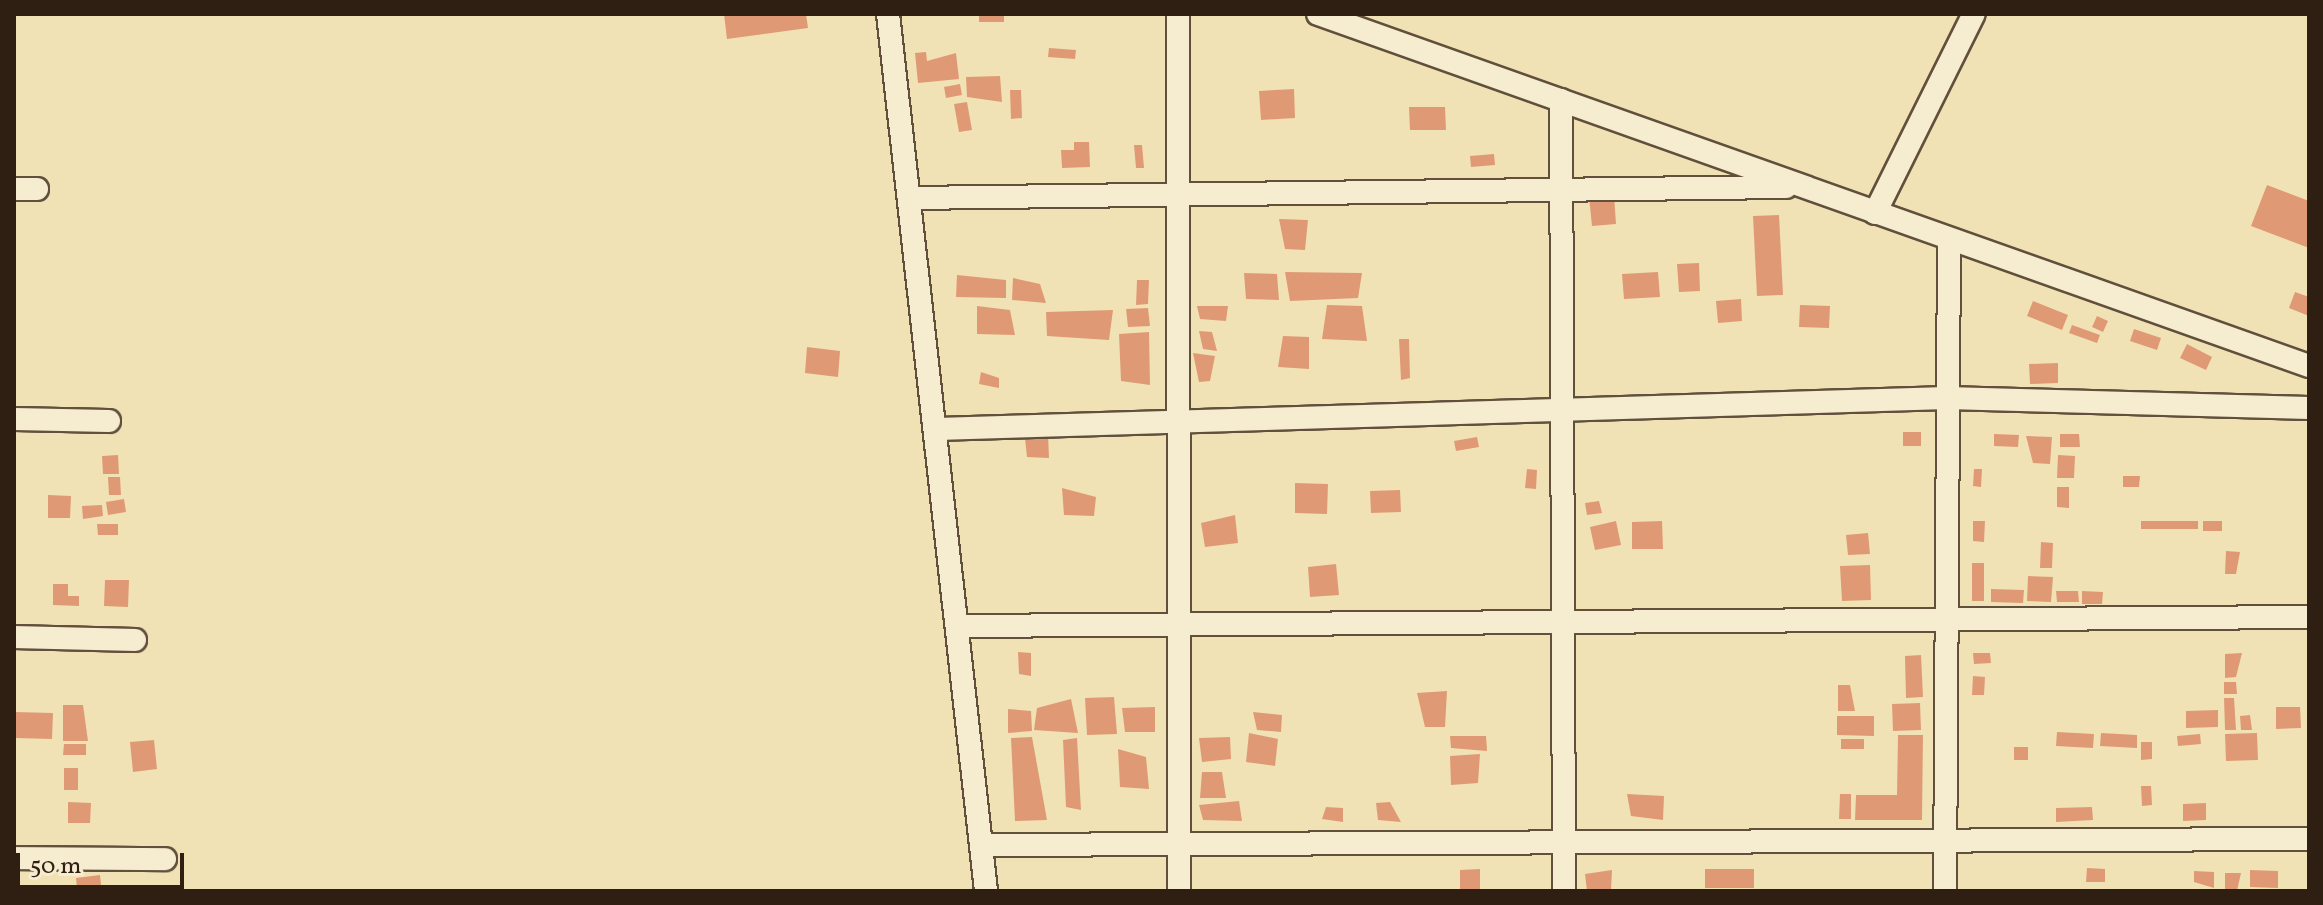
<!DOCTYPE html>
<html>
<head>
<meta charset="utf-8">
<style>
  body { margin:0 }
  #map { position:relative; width:2323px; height:905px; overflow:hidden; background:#f1e2b6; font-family:Vollkorn,serif }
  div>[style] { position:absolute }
  .building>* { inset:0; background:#df9a75 }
  .roads { filter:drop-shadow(2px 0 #60503c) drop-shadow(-2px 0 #60503c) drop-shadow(0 2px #60503c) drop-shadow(0 -2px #60503c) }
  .minor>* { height:22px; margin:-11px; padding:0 11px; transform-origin:11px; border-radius:11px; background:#f6ecd0 }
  span { translate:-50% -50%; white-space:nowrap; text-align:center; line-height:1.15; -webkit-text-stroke:6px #f6ecd0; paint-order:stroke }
  .frame { position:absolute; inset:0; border:16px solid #2f1f13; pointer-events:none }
  .scale { position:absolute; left:16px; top:853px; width:168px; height:36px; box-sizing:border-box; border:4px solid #2f1f13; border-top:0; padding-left:10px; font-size:24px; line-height:28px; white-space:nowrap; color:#2f1f13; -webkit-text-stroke:6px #f6ecd0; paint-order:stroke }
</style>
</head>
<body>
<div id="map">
  <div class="building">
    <div style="clip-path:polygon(724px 14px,806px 14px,808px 28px,727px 39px)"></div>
    <div style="clip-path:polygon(979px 14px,1004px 14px,1004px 22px,979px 22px)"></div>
    <div style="clip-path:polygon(1049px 48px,1076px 50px,1075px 59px,1048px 57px)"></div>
    <div style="clip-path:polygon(926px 52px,927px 61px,956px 53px,959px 79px,918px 83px,915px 53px)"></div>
    <div style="clip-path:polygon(1000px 76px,1002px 102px,967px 97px,966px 77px)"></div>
    <div style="clip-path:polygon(960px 84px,962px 95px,946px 98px,944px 87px)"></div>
    <div style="clip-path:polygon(1294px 89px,1295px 118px,1261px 120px,1259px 91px)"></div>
    <div style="clip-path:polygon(1010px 90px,1021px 90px,1022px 118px,1011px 119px)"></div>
    <div style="clip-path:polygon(967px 102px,972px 130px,959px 132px,954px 104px)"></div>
    <div style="clip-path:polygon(1409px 107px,1445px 107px,1446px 130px,1410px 130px)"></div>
    <div style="clip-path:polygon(1074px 142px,1089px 142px,1090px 167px,1062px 168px,1061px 150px,1074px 150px)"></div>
    <div style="clip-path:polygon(1134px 145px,1142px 145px,1144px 168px,1136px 168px)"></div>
    <div style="clip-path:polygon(1494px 154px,1495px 165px,1471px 167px,1470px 156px)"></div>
    <div style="clip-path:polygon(2267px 185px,2309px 201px,2309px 248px,2251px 226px)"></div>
    <div style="clip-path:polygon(1614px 195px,1616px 224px,1592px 226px,1589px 197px)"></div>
    <div style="clip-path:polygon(1779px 215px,1783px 295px,1757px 296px,1753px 216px)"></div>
    <div style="clip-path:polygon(1279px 219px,1308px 220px,1305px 250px,1285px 249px)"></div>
    <div style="clip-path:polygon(1699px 263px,1700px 291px,1679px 292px,1677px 264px)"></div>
    <div style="clip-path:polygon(1285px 272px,1362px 273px,1358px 298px,1290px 301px)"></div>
    <div style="clip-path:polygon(1658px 272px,1660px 297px,1624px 299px,1622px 274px)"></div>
    <div style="clip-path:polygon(1244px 273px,1277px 274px,1279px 300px,1246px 299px)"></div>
    <div style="clip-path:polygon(957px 275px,1006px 280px,1006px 298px,956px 297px)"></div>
    <div style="clip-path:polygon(1013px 278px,1040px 284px,1046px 303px,1012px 300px)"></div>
    <div style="clip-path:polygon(1137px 280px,1149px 280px,1148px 304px,1136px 305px)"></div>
    <div style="clip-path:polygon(2295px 292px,2309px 297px,2309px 316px,2289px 308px)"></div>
    <div style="clip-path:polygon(1741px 299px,1742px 321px,1718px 323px,1716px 301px)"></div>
    <div style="clip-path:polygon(2033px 301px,2068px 315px,2062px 330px,2027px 316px)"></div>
    <div style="clip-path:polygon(1327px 305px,1362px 306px,1367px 341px,1322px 339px)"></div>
    <div style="clip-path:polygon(1800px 305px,1830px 306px,1829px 328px,1799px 327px)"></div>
    <div style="clip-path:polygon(977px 306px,1010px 310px,1015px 335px,977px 334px)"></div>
    <div style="clip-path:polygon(1197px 306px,1228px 306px,1226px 321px,1200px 319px)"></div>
    <div style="clip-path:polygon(1148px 308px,1150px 326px,1128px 327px,1126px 309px)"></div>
    <div style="clip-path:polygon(1113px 310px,1109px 340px,1047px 336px,1046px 312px)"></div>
    <div style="clip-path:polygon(2097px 316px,2108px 321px,2103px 332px,2092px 327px)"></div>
    <div style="clip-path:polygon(2072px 325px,2100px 335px,2097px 343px,2069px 333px)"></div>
    <div style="clip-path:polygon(2134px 329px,2161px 338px,2157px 350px,2130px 341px)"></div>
    <div style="clip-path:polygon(1199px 331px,1212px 332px,1217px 351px,1203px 349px)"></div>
    <div style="clip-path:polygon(1149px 332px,1150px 385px,1121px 381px,1119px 334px)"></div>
    <div style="clip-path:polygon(1283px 336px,1309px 337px,1309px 369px,1278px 367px)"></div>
    <div style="clip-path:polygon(1399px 339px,1409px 339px,1410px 378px,1401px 380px)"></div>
    <div style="clip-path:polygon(2187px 344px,2212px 357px,2206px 370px,2180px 358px)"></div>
    <div style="clip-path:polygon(807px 347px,840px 351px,838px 377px,805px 373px)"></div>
    <div style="clip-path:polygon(1193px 353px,1215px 356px,1210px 381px,1199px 382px)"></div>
    <div style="clip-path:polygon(2058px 363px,2058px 383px,2030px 384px,2029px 364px)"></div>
    <div style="clip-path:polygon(981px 372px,999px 378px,999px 388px,979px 384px)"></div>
    <div style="clip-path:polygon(1903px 432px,1921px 432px,1921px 446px,1903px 446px)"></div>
    <div style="clip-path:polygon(1048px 433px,1049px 458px,1027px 457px,1025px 438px)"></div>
    <div style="clip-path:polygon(1994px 434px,2019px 435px,2018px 447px,1994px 446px)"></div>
    <div style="clip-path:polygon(2060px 434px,2079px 434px,2080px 447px,2060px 447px)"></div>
    <div style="clip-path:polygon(2026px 436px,2052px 437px,2050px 464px,2033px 463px)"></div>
    <div style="clip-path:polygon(1477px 437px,1479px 447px,1456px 451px,1454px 441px)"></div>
    <div style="clip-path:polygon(118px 455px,119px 474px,103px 474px,102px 456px)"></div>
    <div style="clip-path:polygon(2058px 455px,2075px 456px,2074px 478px,2057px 478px)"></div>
    <div style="clip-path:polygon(1527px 469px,1537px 470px,1536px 489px,1525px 488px)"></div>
    <div style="clip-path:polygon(1974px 469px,1982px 469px,1981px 487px,1973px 486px)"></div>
    <div style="clip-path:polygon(2123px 476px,2140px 476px,2139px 487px,2123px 487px)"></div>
    <div style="clip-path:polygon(108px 477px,120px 477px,121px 495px,109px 495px)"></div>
    <div style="clip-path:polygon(1295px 483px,1328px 484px,1327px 514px,1295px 513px)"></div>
    <div style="clip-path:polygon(2057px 487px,2069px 487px,2069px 508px,2057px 507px)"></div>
    <div style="clip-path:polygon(1062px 488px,1096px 497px,1094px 516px,1064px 515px)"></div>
    <div style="clip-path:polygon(1400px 490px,1401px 512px,1371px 513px,1370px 491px)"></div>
    <div style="clip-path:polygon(48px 495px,71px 496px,70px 518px,48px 518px)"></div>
    <div style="clip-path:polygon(124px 499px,126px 512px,108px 515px,106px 502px)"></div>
    <div style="clip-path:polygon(1599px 501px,1602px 513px,1587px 515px,1585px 503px)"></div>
    <div style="clip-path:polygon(102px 505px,103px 516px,83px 519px,82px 506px)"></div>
    <div style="clip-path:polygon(1235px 515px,1238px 543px,1205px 547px,1201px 523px)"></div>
    <div style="clip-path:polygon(1616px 521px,1621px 545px,1595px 550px,1590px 527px)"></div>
    <div style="clip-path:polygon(1662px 521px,1663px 549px,1632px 549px,1632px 522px)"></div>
    <div style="clip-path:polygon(1973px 521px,1985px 521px,1984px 542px,1973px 541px)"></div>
    <div style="clip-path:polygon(2141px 521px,2198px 521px,2198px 529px,2141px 529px)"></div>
    <div style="clip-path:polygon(2203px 521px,2222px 521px,2222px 531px,2203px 531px)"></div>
    <div style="clip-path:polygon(97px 524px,118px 524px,118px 535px,98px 535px)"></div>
    <div style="clip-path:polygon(1868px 533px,1870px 554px,1848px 555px,1846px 535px)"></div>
    <div style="clip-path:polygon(2041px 542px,2053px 543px,2052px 568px,2040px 568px)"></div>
    <div style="clip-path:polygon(2226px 551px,2240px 552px,2236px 574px,2225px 574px)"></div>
    <div style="clip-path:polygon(1972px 563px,1984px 563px,1984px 601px,1972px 601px)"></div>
    <div style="clip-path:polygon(1336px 564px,1339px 595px,1310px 597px,1308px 567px)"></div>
    <div style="clip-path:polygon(1870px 565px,1871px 600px,1842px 601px,1840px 566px)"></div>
    <div style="clip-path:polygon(2028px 576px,2053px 577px,2051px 602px,2027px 601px)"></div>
    <div style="clip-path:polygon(105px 580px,129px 580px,128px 607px,104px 606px)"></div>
    <div style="clip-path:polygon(53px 584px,68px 584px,68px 596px,79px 596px,79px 606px,53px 605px)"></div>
    <div style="clip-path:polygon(1991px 589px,2024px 590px,2023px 603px,1991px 602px)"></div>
    <div style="clip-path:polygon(2056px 591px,2078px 591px,2079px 602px,2057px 602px)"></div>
    <div style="clip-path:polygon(2082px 591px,2103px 592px,2102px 604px,2082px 604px)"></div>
    <div style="clip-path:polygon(1018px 652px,1031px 653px,1031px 676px,1019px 674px)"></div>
    <div style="clip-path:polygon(1973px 653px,1990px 653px,1991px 663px,1974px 664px)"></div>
    <div style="clip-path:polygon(2242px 653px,2236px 677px,2225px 678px,2225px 654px)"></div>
    <div style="clip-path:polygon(1921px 655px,1923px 697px,1906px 698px,1905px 656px)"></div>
    <div style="clip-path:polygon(1973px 676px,1985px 677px,1984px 695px,1972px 695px)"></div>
    <div style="clip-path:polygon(2224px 682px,2236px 682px,2237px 694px,2224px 694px)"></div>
    <div style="clip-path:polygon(1838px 685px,1850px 685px,1855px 711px,1838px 711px)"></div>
    <div style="clip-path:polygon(1447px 691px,1445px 727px,1425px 727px,1417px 693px)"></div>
    <div style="clip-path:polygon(1114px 697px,1117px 734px,1087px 735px,1085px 698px)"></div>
    <div style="clip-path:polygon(2224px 698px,2234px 698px,2236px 730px,2225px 730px)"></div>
    <div style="clip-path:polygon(1071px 699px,1078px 733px,1034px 730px,1037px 708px)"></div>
    <div style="clip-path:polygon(1920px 703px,1921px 730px,1893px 731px,1892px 704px)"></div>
    <div style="clip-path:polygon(63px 705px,83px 705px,88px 741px,63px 741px)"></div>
    <div style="clip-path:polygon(1155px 707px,1155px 732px,1125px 732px,1122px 708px)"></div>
    <div style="clip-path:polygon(2276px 707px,2300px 707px,2301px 728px,2276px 729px)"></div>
    <div style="clip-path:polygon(1008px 709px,1031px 711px,1032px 731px,1008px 733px)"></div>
    <div style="clip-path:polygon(2218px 710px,2218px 727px,2186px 728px,2186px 711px)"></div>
    <div style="clip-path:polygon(14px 712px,53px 713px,52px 739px,14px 738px)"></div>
    <div style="clip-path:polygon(1253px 712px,1282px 715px,1281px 732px,1257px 730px)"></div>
    <div style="clip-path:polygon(2250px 715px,2252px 730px,2241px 730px,2240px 716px)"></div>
    <div style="clip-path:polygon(1837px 716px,1874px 716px,1874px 736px,1837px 735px)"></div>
    <div style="clip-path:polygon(2057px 732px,2094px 734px,2093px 748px,2056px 746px)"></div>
    <div style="clip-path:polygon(1249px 733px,1278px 739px,1275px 766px,1246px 762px)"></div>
    <div style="clip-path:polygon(2101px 733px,2137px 735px,2137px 748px,2100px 746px)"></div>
    <div style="clip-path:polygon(2257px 733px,2258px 760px,2226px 761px,2225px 734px)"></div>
    <div style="clip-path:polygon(2200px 734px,2201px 744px,2178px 746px,2177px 736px)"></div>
    <div style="clip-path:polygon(1898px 735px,1923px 735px,1922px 820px,1855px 820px,1856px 795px,1897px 795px)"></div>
    <div style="clip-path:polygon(1450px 736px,1486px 736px,1487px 751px,1451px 748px)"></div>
    <div style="clip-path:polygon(1032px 737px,1047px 820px,1015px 821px,1011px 738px)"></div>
    <div style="clip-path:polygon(1230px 737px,1231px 759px,1202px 762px,1199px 738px)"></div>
    <div style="clip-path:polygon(1077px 738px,1081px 810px,1066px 807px,1063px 740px)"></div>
    <div style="clip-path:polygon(1841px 739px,1864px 739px,1864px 749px,1841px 749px)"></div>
    <div style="clip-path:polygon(154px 740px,157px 769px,133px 772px,130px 742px)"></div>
    <div style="clip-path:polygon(2141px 742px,2152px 742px,2152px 759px,2141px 760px)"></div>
    <div style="clip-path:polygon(64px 744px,86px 744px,86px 755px,63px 755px)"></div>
    <div style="clip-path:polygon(2014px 747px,2028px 747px,2028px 760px,2014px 760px)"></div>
    <div style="clip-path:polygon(1118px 749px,1146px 757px,1149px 789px,1120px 787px)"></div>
    <div style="clip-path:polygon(1480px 754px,1478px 783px,1451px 785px,1450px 756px)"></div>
    <div style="clip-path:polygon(64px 768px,78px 768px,78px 790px,64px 790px)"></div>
    <div style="clip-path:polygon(1202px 772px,1222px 772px,1226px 798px,1200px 798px)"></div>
    <div style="clip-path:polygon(2141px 786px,2151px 786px,2152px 805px,2142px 806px)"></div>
    <div style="clip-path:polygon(1627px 794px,1664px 796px,1663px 820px,1631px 816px)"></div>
    <div style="clip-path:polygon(1840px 794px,1851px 794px,1851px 819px,1839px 819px)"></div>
    <div style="clip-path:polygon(1239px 801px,1242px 821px,1203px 820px,1199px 805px)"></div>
    <div style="clip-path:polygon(68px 802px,91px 803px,90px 823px,68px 823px)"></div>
    <div style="clip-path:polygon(1390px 802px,1401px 822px,1378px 820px,1376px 803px)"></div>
    <div style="clip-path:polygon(2206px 803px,2206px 820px,2183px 821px,2183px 804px)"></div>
    <div style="clip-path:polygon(1326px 807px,1343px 808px,1343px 822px,1322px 819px)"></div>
    <div style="clip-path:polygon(2092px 807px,2093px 820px,2056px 822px,2056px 808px)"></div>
    <div style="clip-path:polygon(2087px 868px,2105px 869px,2105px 882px,2086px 882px)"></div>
    <div style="clip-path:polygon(1480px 869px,1480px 891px,1460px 891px,1460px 870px)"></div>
    <div style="clip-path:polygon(1705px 869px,1754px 869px,1754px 888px,1705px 888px)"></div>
    <div style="clip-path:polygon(1612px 870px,1611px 891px,1587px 891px,1585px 874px)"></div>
    <div style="clip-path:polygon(2250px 870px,2278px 871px,2278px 888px,2250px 887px)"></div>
    <div style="clip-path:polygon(2194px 871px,2214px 872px,2214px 888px,2194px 882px)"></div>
    <div style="clip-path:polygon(2225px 873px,2241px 873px,2237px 891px,2225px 891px)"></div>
    <div style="clip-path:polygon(100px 875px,101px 885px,77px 888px,76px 878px)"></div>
  </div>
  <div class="roads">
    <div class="minor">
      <div style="left:888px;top:14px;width:882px;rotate:83.62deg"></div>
      <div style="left:1178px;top:14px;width:877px;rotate:89.93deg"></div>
      <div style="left:1318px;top:14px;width:1052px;rotate:19.55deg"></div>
      <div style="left:1561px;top:100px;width:791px;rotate:89.78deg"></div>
      <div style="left:14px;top:189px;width:23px"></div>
      <div style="left:910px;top:198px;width:876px;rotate:-0.72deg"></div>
      <div style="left:1875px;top:213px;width:222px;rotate:-63.6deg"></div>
      <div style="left:14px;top:419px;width:95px;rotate:1.2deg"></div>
      <div style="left:937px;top:429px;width:1010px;rotate:-1.76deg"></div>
      <div style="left:1947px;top:398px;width:362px;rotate:1.6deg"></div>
      <div style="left:957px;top:626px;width:1352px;rotate:-0.38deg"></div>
      <div style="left:14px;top:637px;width:121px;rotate:1.4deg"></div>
      <div style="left:982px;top:845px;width:1327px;rotate:-0.26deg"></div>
      <div style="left:14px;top:858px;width:151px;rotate:0.4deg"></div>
      <div style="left:1945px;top:891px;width:652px;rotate:-89.65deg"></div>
    </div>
  </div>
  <div class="frame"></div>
  <div class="scale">50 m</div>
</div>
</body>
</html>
